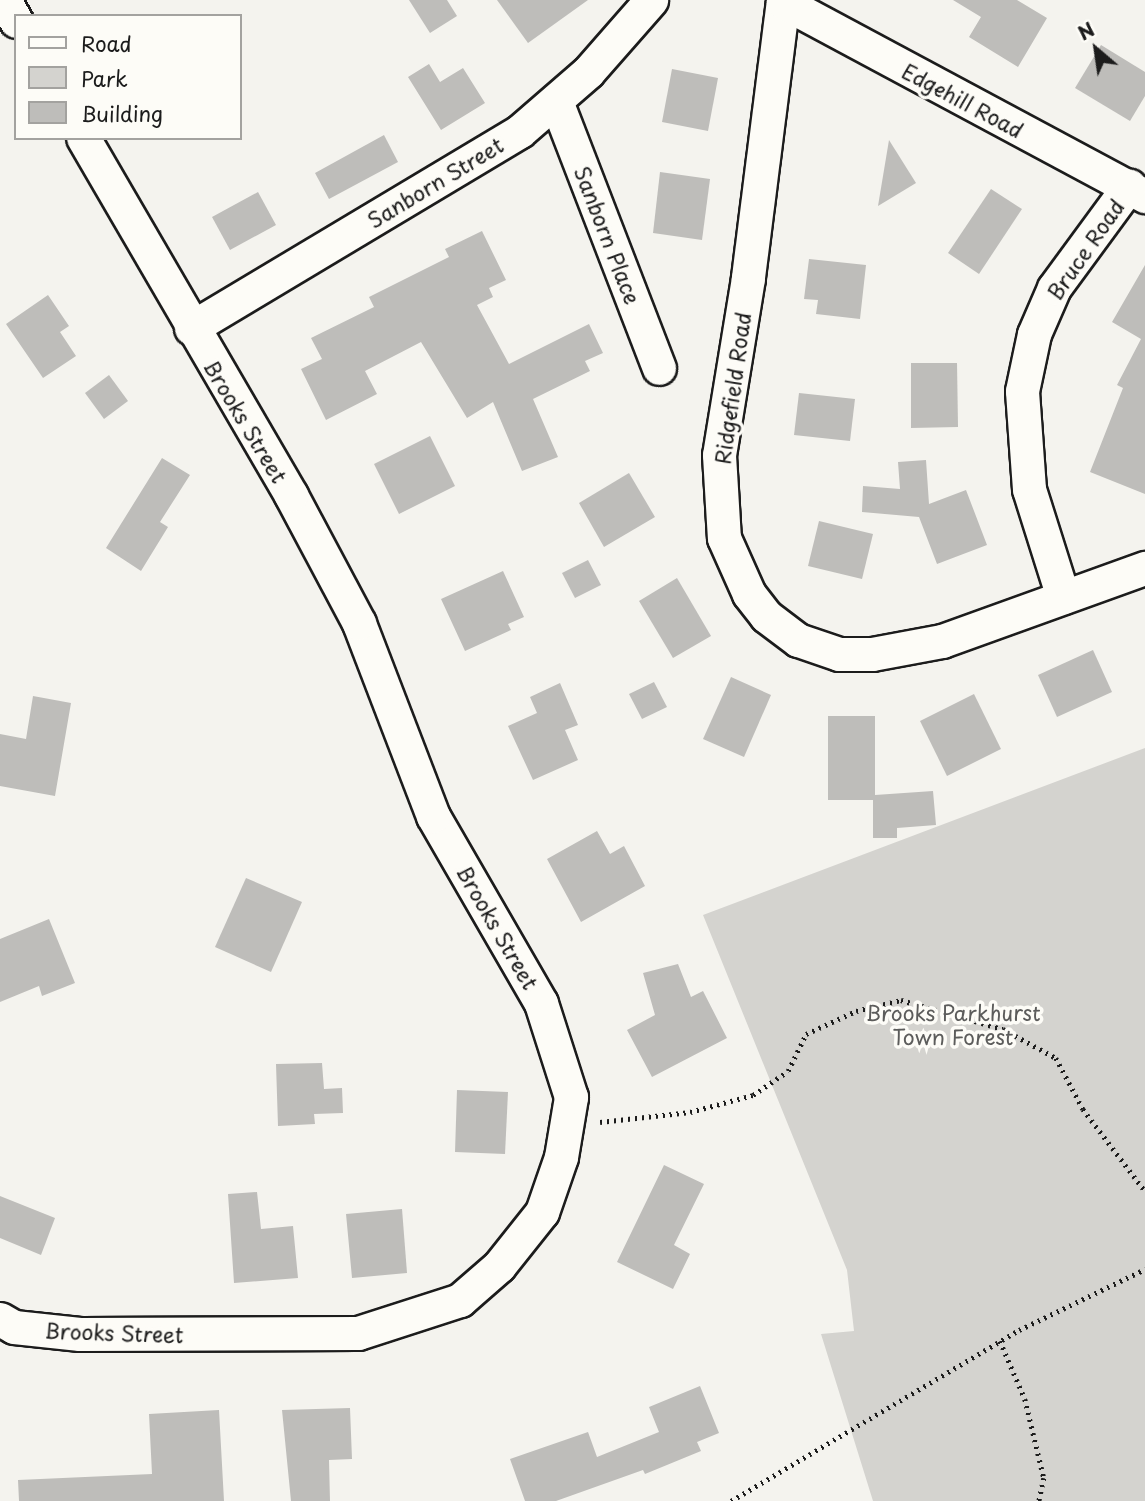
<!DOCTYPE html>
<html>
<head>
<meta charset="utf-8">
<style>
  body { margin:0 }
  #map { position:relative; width:1145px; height:1501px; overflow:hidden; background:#f4f3ee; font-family:"Playpen Sans",sans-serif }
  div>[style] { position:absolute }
  .green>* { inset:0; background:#d4d3cf }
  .building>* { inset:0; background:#bebdba }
  .path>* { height:4.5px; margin-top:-2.25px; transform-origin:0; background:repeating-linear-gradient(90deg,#1c1c1c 0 2px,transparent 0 7px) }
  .roads { filter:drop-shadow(2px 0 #1c1c1c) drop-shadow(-2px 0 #1c1c1c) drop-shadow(0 2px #1c1c1c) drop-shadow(0 -2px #1c1c1c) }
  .street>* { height:33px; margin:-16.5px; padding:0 16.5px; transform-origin:16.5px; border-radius:16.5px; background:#fdfcf7 }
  span { translate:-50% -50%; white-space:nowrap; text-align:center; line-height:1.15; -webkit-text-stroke:7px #fdfcf7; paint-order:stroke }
  .street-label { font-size:21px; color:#1c1c1c }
  .park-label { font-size:21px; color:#5c5c5b }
  .legend { position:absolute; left:14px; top:14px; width:228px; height:126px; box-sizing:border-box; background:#fdfcf7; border:2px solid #a3a29f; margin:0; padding:9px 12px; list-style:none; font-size:21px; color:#1c1c1c }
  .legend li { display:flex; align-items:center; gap:14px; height:35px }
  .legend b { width:35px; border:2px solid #a3a29f }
  .north { position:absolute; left:1061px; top:14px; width:70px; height:70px; -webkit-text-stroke:5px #fdfcf7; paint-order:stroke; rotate:331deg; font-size:19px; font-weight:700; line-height:28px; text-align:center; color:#1c1c1c }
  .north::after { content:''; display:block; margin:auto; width:24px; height:32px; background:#1c1c1c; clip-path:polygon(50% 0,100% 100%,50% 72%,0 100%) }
</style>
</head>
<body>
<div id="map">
  <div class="green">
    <div style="clip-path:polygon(1145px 748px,1145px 1501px,873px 1501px,821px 1334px,854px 1331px,847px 1270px,703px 915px)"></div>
  </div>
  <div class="building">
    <div style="clip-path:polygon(409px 0,447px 0,457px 16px,430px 33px)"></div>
    <div style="clip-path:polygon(497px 0,588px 0,528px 43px)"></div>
    <div style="clip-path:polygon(953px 0,1017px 0,1047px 18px,1018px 67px,969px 37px,981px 17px)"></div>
    <div style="clip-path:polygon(1101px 45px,1145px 72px,1145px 96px,1130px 121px,1075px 88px)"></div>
    <div style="clip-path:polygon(429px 64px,440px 82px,463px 68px,485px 103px,441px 130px,408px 77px)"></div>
    <div style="clip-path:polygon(672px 69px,718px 78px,708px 131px,662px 122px)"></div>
    <div style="clip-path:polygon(384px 135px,398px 162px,329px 199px,315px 173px)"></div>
    <div style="clip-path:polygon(889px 140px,916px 183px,878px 206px)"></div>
    <div style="clip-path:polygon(660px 172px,710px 179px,702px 240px,653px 233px)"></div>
    <div style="clip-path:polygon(991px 189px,1022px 209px,979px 274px,948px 253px)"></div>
    <div style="clip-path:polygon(258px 192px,276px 225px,230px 250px,212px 217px)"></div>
    <div style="clip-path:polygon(482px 231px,506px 280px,489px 288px,493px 297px,477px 305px,509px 364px,589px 324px,603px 353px,585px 361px,590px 371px,533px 399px,558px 457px,522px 471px,493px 402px,467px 418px,421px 342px,365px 371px,377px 394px,326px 420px,301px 369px,322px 359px,311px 338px,374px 307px,369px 297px,449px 257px,445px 249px)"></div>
    <div style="clip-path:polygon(809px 259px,866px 265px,860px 319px,816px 314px,818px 300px,804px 299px)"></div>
    <div style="clip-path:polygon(1145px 265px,1145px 494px,1090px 472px,1123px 388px,1117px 385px,1141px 339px,1112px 322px)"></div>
    <div style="clip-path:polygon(48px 295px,69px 326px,60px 332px,76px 356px,43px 378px,6px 324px)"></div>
    <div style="clip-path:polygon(911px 363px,957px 363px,958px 427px,911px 428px)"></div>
    <div style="clip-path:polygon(109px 375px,128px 401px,104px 419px,85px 393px)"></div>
    <div style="clip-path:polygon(799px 393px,855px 399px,850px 441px,794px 435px)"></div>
    <div style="clip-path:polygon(430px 436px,455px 486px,399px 514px,374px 464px)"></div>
    <div style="clip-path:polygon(162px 458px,190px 475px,160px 522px,168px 527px,141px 571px,106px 548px)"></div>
    <div style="clip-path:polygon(926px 460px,929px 504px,966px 490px,987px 545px,937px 564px,919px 517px,862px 512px,863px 486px,900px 489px,898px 462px)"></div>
    <div style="clip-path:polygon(629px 473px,655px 517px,604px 547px,579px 503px)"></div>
    <div style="clip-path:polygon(819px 521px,873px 534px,862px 579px,808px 566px)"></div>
    <div style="clip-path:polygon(588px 560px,601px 585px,575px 598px,562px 573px)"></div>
    <div style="clip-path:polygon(503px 571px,524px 617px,508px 624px,511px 630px,465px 651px,441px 599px)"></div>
    <div style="clip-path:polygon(677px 578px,711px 636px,673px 658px,639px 601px)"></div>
    <div style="clip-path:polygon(1093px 650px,1112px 692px,1057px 717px,1038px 675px)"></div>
    <div style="clip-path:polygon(731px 677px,771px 695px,744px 757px,703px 739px)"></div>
    <div style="clip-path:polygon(654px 682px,667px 707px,642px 719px,629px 694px)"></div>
    <div style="clip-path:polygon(560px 683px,578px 725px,565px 730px,578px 760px,533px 780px,508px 726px,537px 713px,530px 697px)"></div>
    <div style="clip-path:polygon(974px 694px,1001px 749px,947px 776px,920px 721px)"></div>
    <div style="clip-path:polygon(33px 696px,71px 703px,55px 796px,0 786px,0 734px,26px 739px)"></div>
    <div style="clip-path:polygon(828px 716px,875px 716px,875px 795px,933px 791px,936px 825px,897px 828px,897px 838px,873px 838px,873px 800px,828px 800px)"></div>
    <div style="clip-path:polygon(597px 831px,610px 854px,624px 846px,645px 886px,581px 922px,547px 859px)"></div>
    <div style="clip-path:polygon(246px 878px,302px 902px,271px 972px,215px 947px)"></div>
    <div style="clip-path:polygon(49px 919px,75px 983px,42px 996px,39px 986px,0 1002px,0 939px)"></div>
    <div style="clip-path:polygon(678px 964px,691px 997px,703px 991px,727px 1038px,652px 1077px,627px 1030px,655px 1015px,643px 973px)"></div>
    <div style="clip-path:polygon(322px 1063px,324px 1089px,342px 1088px,343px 1113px,314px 1114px,315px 1124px,278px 1126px,276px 1064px)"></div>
    <div style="clip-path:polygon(457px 1090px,508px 1092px,505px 1154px,455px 1152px)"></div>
    <div style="clip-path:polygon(664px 1165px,704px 1184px,674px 1245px,690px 1254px,673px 1289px,617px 1262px)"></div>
    <div style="clip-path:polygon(257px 1192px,261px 1229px,293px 1226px,298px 1278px,234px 1283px,228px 1194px)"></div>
    <div style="clip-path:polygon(0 1196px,55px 1218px,41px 1255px,0 1238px)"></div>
    <div style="clip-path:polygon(402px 1209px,407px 1273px,352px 1278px,346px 1214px)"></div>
    <div style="clip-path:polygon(700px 1386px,719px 1433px,697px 1442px,701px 1451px,645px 1474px,643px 1470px,556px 1501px,525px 1501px,510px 1459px,588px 1432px,597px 1457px,659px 1432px,649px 1407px)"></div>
    <div style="clip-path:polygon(350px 1408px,352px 1459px,329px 1460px,330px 1501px,291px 1501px,282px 1410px)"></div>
    <div style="clip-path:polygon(219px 1410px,224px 1501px,19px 1501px,18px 1480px,152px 1474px,149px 1414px)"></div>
  </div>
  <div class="path">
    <div style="left:600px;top:1122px;width:91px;rotate:-6.3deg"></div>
    <div style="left:690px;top:1112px;width:65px;rotate:-15.1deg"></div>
    <div style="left:753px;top:1095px;width:42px;rotate:-34.4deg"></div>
    <div style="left:788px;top:1071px;width:41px;rotate:-64.1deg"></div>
    <div style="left:806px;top:1034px;width:55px;rotate:-24.7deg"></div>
    <div style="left:856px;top:1011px;width:46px;rotate:-13.7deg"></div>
    <div style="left:901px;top:1000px;width:106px;rotate:15.9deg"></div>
    <div style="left:1003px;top:1029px;width:60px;rotate:28.7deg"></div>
    <div style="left:1056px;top:1058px;width:58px;rotate:62.1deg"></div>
    <div style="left:1083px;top:1109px;width:103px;rotate:52.9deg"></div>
    <div style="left:1000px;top:1341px;width:63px;rotate:66.7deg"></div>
    <div style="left:1025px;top:1399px;width:81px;rotate:76.5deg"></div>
    <div style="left:1044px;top:1478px;width:24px;rotate:102deg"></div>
    <div style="left:731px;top:1501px;width:335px;rotate:-30.7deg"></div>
    <div style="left:1019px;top:1330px;width:140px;rotate:-25.8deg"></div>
  </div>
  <div class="roads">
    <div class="street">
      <div style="left:4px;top:0;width:24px;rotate:60deg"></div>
      <div style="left:783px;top:0;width:280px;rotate:97.2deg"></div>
      <div style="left:748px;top:278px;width:179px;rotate:99.3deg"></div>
      <div style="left:719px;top:455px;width:83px;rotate:86.6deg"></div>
      <div style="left:724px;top:538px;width:61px;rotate:65.9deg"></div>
      <div style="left:749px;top:594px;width:28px;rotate:52deg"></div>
      <div style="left:766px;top:616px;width:40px;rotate:37deg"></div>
      <div style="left:798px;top:640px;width:43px;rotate:18.9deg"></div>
      <div style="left:839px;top:654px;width:33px"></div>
      <div style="left:872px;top:654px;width:71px;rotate:-10.5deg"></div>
      <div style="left:942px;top:641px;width:216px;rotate:-19.8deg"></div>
      <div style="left:783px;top:2px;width:411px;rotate:28.2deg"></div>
      <div style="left:556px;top:101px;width:286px;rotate:68.9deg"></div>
      <div style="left:191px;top:328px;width:383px;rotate:-30.9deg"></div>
      <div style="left:520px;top:131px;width:90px;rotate:-40.9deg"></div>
      <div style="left:588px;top:72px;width:96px;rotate:-48.8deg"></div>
      <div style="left:1063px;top:597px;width:113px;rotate:-107.5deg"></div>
      <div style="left:1029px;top:489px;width:98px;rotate:-94.1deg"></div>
      <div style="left:1022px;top:391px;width:58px;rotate:-78.1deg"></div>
      <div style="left:1034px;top:334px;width:50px;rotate:-66.5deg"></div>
      <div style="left:1054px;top:288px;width:127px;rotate:-53.7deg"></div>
      <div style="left:0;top:1319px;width:16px;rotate:30deg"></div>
      <div style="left:14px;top:1327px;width:66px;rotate:6.1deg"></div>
      <div style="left:80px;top:1334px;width:278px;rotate:-0.2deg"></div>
      <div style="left:358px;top:1333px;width:107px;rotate:-17.9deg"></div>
      <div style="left:460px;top:1300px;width:52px;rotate:-41.1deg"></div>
      <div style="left:499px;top:1266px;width:69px;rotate:-51.5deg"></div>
      <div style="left:542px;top:1212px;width:58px;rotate:-70.9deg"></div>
      <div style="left:561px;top:1157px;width:61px;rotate:-80.5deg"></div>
      <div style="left:571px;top:1097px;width:99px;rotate:-107.7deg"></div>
      <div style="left:541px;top:1003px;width:216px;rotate:-120deg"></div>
      <div style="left:433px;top:816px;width:207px;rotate:-111deg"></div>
      <div style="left:359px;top:623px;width:145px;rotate:-118deg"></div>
      <div style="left:291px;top:495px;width:413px;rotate:-120.2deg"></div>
    </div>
  </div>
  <div class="street-label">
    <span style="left:963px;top:100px;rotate:28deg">Edgehill Road</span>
    <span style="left:435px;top:182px;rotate:-31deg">Sanborn Street</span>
    <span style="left:608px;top:235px;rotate:69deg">Sanborn Place</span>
    <span style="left:1085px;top:249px;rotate:-55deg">Bruce Road</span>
    <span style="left:732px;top:388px;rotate:-82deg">Ridgefield Road</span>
    <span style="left:246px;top:421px;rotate:59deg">Brooks Street</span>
    <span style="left:498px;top:927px;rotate:60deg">Brooks Street</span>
    <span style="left:114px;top:1332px;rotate:2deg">Brooks Street</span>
  </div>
  <div class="park-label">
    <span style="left:953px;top:1024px">Brooks Parkhurst<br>Town Forest</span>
  </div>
  <ul class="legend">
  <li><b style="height:9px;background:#fdfcf7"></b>Road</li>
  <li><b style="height:19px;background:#d4d3cf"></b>Park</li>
  <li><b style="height:19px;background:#bebdba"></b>Building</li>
  </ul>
  <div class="north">N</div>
</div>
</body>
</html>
